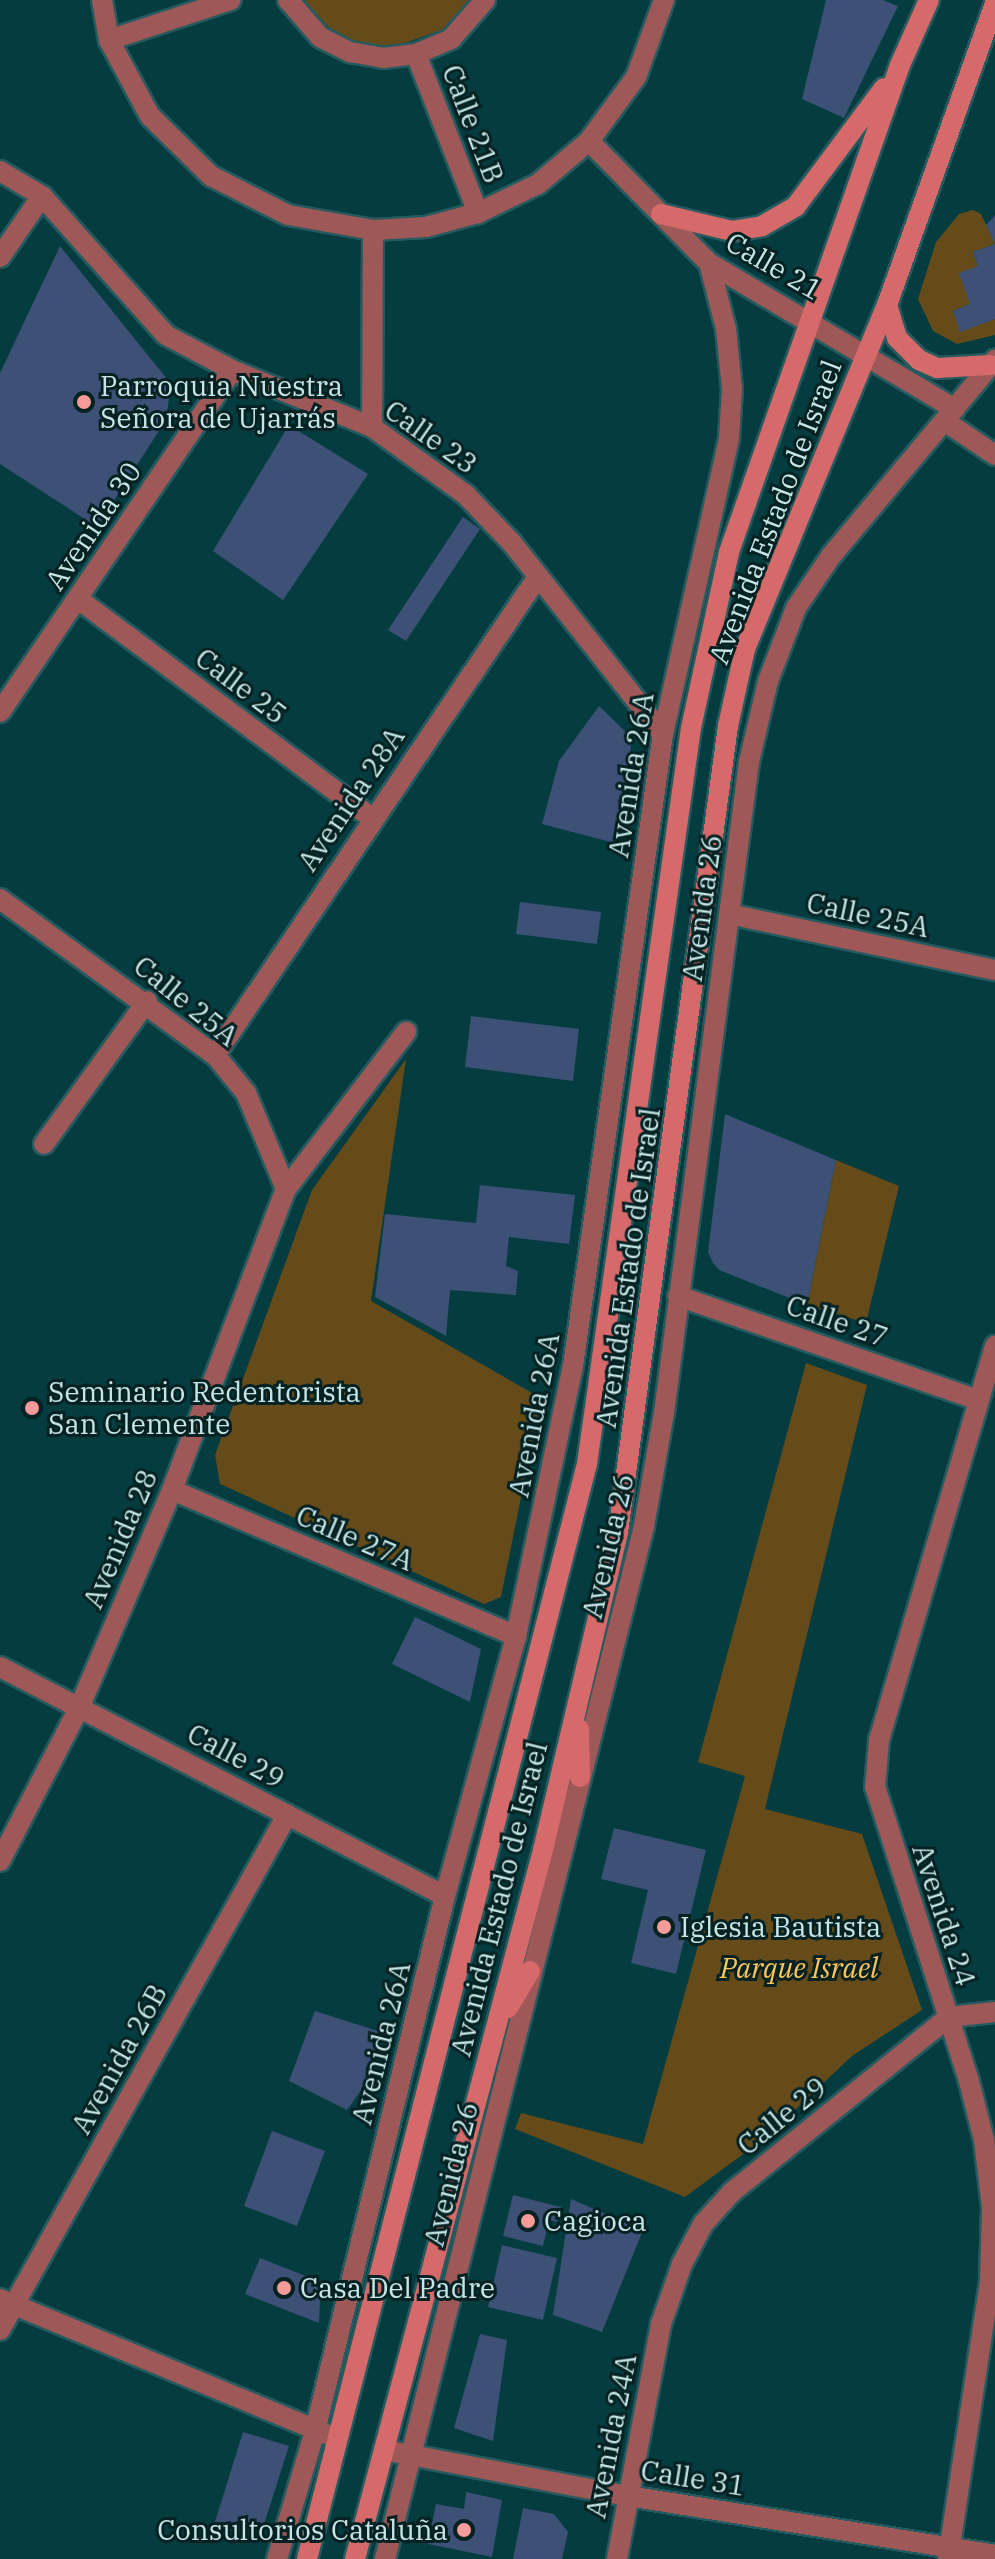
<!DOCTYPE html>
<html>
<head>
<meta charset="utf-8">
<style>
  body { margin:0 }
  #map { position:relative; width:995px; height:2559px; overflow:hidden; background:#043c40; font-family:"IBM Plex Serif",serif }
  div>[style] { position:absolute }
  .green>* { inset:0; background:#644b19 }
  .building>* { inset:0; background:#3c5175 }
  .roads { filter:drop-shadow(2px 0 #275a5e) drop-shadow(-2px 0 #275a5e) drop-shadow(0 2px #275a5e) drop-shadow(0 -2px #275a5e) }
  .street>* { height:20px; margin:-10px; padding:0 10px; transform-origin:10px; border-radius:10px; background:#9d5857 }
  .secondary>* { height:20px; margin:-10px; padding:0 10px; transform-origin:10px; border-radius:10px; background:#d66969 }
  .dots>* { width:22px; height:22px; translate:-50% -50%; box-sizing:border-box; border:4px solid #052122; border-radius:50% }
  span { translate:-50% -50%; white-space:nowrap; text-align:center; line-height:1.15; -webkit-text-stroke:6px #052122; paint-order:stroke }
  .street-label { font-size:28px; color:#c5e5e7 }
  .poi-label { font-size:28px; color:#c5e5e7 }
  .left { translate:0 -50%; text-align:left }
  .right { translate:-100% -50%; text-align:right }
  .park-label { font-size:28px; color:#fcc55a; font-style:italic }
</style>
</head>
<body>
<div id="map">
  <div class="green">
    <div style="clip-path:polygon(299px 0,472px 0,447px 28px,394px 47px,365px 45px,338px 35px)"></div>
    <div style="clip-path:polygon(973px 210px,981px 214px,995px 244px,973px 252px,978px 266px,970px 304px,953px 311px,961px 331px,995px 319px,995px 335px,957px 344px,933px 331px,918px 299px,936px 242px,959px 214px)"></div>
    <div style="clip-path:polygon(406px 1059px,371px 1301px,541px 1398px,501px 1597px,484px 1604px,220px 1484px,215px 1455px,312px 1190px)"></div>
    <div style="clip-path:polygon(836px 1160px,899px 1186px,866px 1323px,807px 1305px)"></div>
    <div style="clip-path:polygon(806px 1363px,867px 1385px,765px 1809px,862px 1834px,922px 2010px,852px 2056px,765px 2138px,685px 2197px,515px 2129px,521px 2113px,643px 2144px,745px 1776px,698px 1762px)"></div>
  </div>
  <div class="building">
    <div style="clip-path:polygon(826px 0,883px 0,898px 6px,844px 118px,802px 99px)"></div>
    <div style="clip-path:polygon(995px 215px,995px 244px,986px 225px)"></div>
    <div style="clip-path:polygon(995px 244px,995px 319px,960px 332px,953px 311px,970px 304px,959px 273px,978px 266px,973px 252px)"></div>
    <div style="clip-path:polygon(60px 246px,171px 384px,166px 420px,97px 527px,0 464px,0 373px)"></div>
    <div style="clip-path:polygon(289px 425px,368px 474px,283px 600px,213px 551px)"></div>
    <div style="clip-path:polygon(463px 517px,480px 529px,406px 641px,388px 630px)"></div>
    <div style="clip-path:polygon(599px 706px,632px 738px,618px 844px,542px 824px,559px 761px)"></div>
    <div style="clip-path:polygon(520px 902px,601px 912px,597px 944px,516px 934px)"></div>
    <div style="clip-path:polygon(471px 1016px,579px 1029px,573px 1081px,465px 1067px)"></div>
    <div style="clip-path:polygon(725px 1114px,836px 1160px,807px 1305px,719px 1270px,713px 1263px,708px 1252px)"></div>
    <div style="clip-path:polygon(480px 1185px,575px 1195px,569px 1244px,509px 1237px,506px 1266px,518px 1271px,516px 1295px,450px 1290px,446px 1336px,375px 1297px,385px 1214px,476px 1223px)"></div>
    <div style="clip-path:polygon(415px 1617px,481px 1649px,470px 1702px,392px 1664px)"></div>
    <div style="clip-path:polygon(614px 1828px,706px 1850px,676px 1974px,631px 1963px,648px 1890px,601px 1879px)"></div>
    <div style="clip-path:polygon(315px 2011px,384px 2033px,369px 2079px,347px 2110px,289px 2081px)"></div>
    <div style="clip-path:polygon(272px 2131px,325px 2151px,297px 2226px,244px 2206px)"></div>
    <div style="clip-path:polygon(513px 2195px,561px 2207px,557px 2222px,549px 2220px,543px 2246px,503px 2236px)"></div>
    <div style="clip-path:polygon(571px 2199px,643px 2230px,602px 2332px,553px 2315px)"></div>
    <div style="clip-path:polygon(502px 2245px,557px 2258px,543px 2320px,488px 2307px)"></div>
    <div style="clip-path:polygon(260px 2258px,321px 2282px,319px 2323px,245px 2294px)"></div>
    <div style="clip-path:polygon(480px 2334px,507px 2340px,493px 2441px,454px 2428px)"></div>
    <div style="clip-path:polygon(243px 2432px,289px 2446px,259px 2540px,214px 2525px)"></div>
    <div style="clip-path:polygon(466px 2492px,502px 2500px,492px 2557px,428px 2544px,436px 2504px,464px 2509px)"></div>
    <div style="clip-path:polygon(523px 2508px,554px 2514px,568px 2532px,562px 2559px,513px 2559px)"></div>
  </div>
  <div class="roads">
    <div class="street">
      <div style="left:102px;top:0;width:41px;rotate:80.1deg"></div>
      <div style="left:109px;top:40px;width:86px;rotate:61.7deg"></div>
      <div style="left:150px;top:116px;width:86px;rotate:44.5deg"></div>
      <div style="left:211px;top:176px;width:86px;rotate:26.9deg"></div>
      <div style="left:288px;top:215px;width:86px;rotate:10deg"></div>
      <div style="left:373px;top:230px;width:53px;rotate:-3.2deg"></div>
      <div style="left:426px;top:227px;width:54px;rotate:-15.1deg"></div>
      <div style="left:478px;top:213px;width:67px;rotate:-25.8deg"></div>
      <div style="left:538px;top:184px;width:67px;rotate:-40.1deg"></div>
      <div style="left:589px;top:141px;width:79px;rotate:-53.7deg"></div>
      <div style="left:636px;top:77px;width:82px;rotate:-70deg"></div>
      <div style="left:288px;top:0;width:49px;rotate:49.1deg"></div>
      <div style="left:320px;top:37px;width:34px;rotate:27deg"></div>
      <div style="left:350px;top:52px;width:34px;rotate:10deg"></div>
      <div style="left:383px;top:58px;width:33px;rotate:-7deg"></div>
      <div style="left:416px;top:54px;width:38px;rotate:-23deg"></div>
      <div style="left:451px;top:39px;width:52px;rotate:-48.9deg"></div>
      <div style="left:109px;top:40px;width:128px;rotate:-18.2deg"></div>
      <div style="left:416px;top:54px;width:171px;rotate:68.7deg"></div>
      <div style="left:589px;top:141px;width:171px;rotate:45.5deg"></div>
      <div style="left:709px;top:263px;width:286px;rotate:30.7deg"></div>
      <div style="left:0;top:171px;width:49px;rotate:30.8deg"></div>
      <div style="left:42px;top:196px;width:186px;rotate:48.3deg"></div>
      <div style="left:166px;top:335px;width:75px;rotate:27.9deg"></div>
      <div style="left:232px;top:370px;width:151px;rotate:22.2deg"></div>
      <div style="left:372px;top:427px;width:115px;rotate:35.8deg"></div>
      <div style="left:465px;top:494px;width:68px;rotate:46.2deg"></div>
      <div style="left:512px;top:543px;width:243px;rotate:51.7deg"></div>
      <div style="left:0;top:257px;width:74px;rotate:-55.5deg"></div>
      <div style="left:946px;top:422px;width:59px;rotate:34deg"></div>
      <div style="left:372px;top:427px;width:197px;rotate:-89.7deg"></div>
      <div style="left:78px;top:599px;width:365px;rotate:36.7deg"></div>
      <div style="left:0;top:712px;width:413px;rotate:-55.8deg"></div>
      <div style="left:0;top:899px;width:266px;rotate:36deg"></div>
      <div style="left:215px;top:1055px;width:49px;rotate:50.8deg"></div>
      <div style="left:246px;top:1093px;width:104px;rotate:67.4deg"></div>
      <div style="left:729px;top:914px;width:272px;rotate:11.9deg"></div>
      <div style="left:215px;top:1055px;width:576px;rotate:-55.98deg"></div>
      <div style="left:44px;top:1144px;width:176px;rotate:-54.2deg"></div>
      <div style="left:678px;top:1296px;width:318px;rotate:19.1deg"></div>
      <div style="left:172px;top:1490px;width:374px;rotate:23deg"></div>
      <div style="left:0;top:1667px;width:500px;rotate:27.23deg"></div>
      <div style="left:0;top:1861px;width:174px;rotate:-62.7deg"></div>
      <div style="left:80px;top:1706px;width:235px;rotate:-66.9deg"></div>
      <div style="left:172px;top:1490px;width:322px;rotate:-69.3deg"></div>
      <div style="left:286px;top:1189px;width:198px;rotate:-52.6deg"></div>
      <div style="left:0;top:2299px;width:353px;rotate:22.5deg"></div>
      <div style="left:0;top:2330px;width:590px;rotate:-60.87deg"></div>
      <div style="left:384px;top:2450px;width:248px;rotate:10.7deg"></div>
      <div style="left:628px;top:2496px;width:372px;rotate:9.1deg"></div>
      <div style="left:277px;top:2559px;width:134px;rotate:-73.5deg"></div>
      <div style="left:315px;top:2431px;width:551px;rotate:-76.34deg"></div>
      <div style="left:445px;top:1896px;width:270px;rotate:-74.7deg"></div>
      <div style="left:516px;top:1636px;width:276px;rotate:-78.1deg"></div>
      <div style="left:573px;top:1366px;width:638px;rotate:-81.9deg"></div>
      <div style="left:663px;top:734px;width:303px;rotate:-77.4deg"></div>
      <div style="left:729px;top:438px;width:49px;rotate:-86.5deg"></div>
      <div style="left:732px;top:389px;width:60px;rotate:-95.7deg"></div>
      <div style="left:726px;top:329px;width:68px;rotate:-104.4deg"></div>
      <div style="left:385px;top:2559px;width:1065px;rotate:-75.92deg"></div>
      <div style="left:644px;top:1526px;width:115px;rotate:-80deg"></div>
      <div style="left:664px;top:1413px;width:657px;rotate:-82.56deg"></div>
      <div style="left:749px;top:762px;width:83px;rotate:-76.8deg"></div>
      <div style="left:768px;top:681px;width:78px;rotate:-69deg"></div>
      <div style="left:796px;top:608px;width:63px;rotate:-56.1deg"></div>
      <div style="left:831px;top:556px;width:256px;rotate:-50.1deg"></div>
      <div style="left:617px;top:2559px;width:239px;rotate:-79.4deg"></div>
      <div style="left:661px;top:2324px;width:64px;rotate:-70.7deg"></div>
      <div style="left:682px;top:2264px;width:45px;rotate:-62.3deg"></div>
      <div style="left:703px;top:2224px;width:43px;rotate:-47.8deg"></div>
      <div style="left:732px;top:2192px;width:279px;rotate:-38.9deg"></div>
      <div style="left:949px;top:2017px;width:46px;rotate:-6.2deg"></div>
      <div style="left:948px;top:2559px;width:282px;rotate:-81.4deg"></div>
      <div style="left:990px;top:2280px;width:73px;rotate:-88.4deg"></div>
      <div style="left:992px;top:2207px;width:67px;rotate:-96.8deg"></div>
      <div style="left:984px;top:2140px;width:61px;rotate:-104.3deg"></div>
      <div style="left:969px;top:2081px;width:309px;rotate:-107.7deg"></div>
      <div style="left:875px;top:1787px;width:47px;rotate:-85.1deg"></div>
      <div style="left:879px;top:1740px;width:411px;rotate:-73.6deg"></div>
    </div>
    <div class="secondary">
      <div style="left:661px;top:214px;width:73px;rotate:13.5deg"></div>
      <div style="left:732px;top:231px;width:30px;rotate:-9deg"></div>
      <div style="left:762px;top:226px;width:39px;rotate:-30deg"></div>
      <div style="left:796px;top:206px;width:147px;rotate:-53.3deg"></div>
      <div style="left:887px;top:305px;width:34px;rotate:73deg"></div>
      <div style="left:897px;top:338px;width:31px;rotate:45deg"></div>
      <div style="left:919px;top:360px;width:20px;rotate:24deg"></div>
      <div style="left:937px;top:368px;width:54px;rotate:-3.2deg"></div>
      <div style="left:579px;top:1729px;width:48px;rotate:88.8deg"></div>
      <div style="left:508px;top:2008px;width:43px;rotate:-59.3deg"></div>
      <div style="left:307px;top:2559px;width:1130px;rotate:-75.66deg"></div>
      <div style="left:587px;top:1464px;width:743px;rotate:-81.96deg"></div>
      <div style="left:691px;top:728px;width:180px;rotate:-77.8deg"></div>
      <div style="left:729px;top:552px;width:516px;rotate:-70.65deg"></div>
      <div style="left:900px;top:65px;width:71px;rotate:-66deg"></div>
      <div style="left:355px;top:2559px;width:734px;rotate:-75.15deg"></div>
      <div style="left:543px;top:1850px;width:327px;rotate:-76.7deg"></div>
      <div style="left:618px;top:1532px;width:813px;rotate:-82.23deg"></div>
      <div style="left:728px;top:726px;width:79px;rotate:-77.6deg"></div>
      <div style="left:745px;top:649px;width:372px;rotate:-67.6deg"></div>
      <div style="left:887px;top:305px;width:321px;rotate:-70.3deg"></div>
    </div>
  </div>
  <div class="dots">
    <div style="left:84px;top:402px;background:#f59b99"></div>
    <div style="left:32px;top:1408px;background:#f59b99"></div>
    <div style="left:664px;top:1927px;background:#f59b99"></div>
    <div style="left:528px;top:2221px;background:#f59b99"></div>
    <div style="left:284px;top:2288px;background:#f59b99"></div>
    <div style="left:464px;top:2530px;background:#f59b99"></div>
  </div>
  <div class="street-label">
    <span style="left:473px;top:124px;rotate:69deg">Calle 21B</span>
    <span style="left:774px;top:266px;rotate:30deg">Calle 21</span>
    <span style="left:431px;top:437px;rotate:35deg">Calle 23</span>
    <span style="left:775px;top:512px;rotate:-69deg">Avenida Estado de Israel</span>
    <span style="left:93px;top:526px;rotate:-56deg">Avenida 30</span>
    <span style="left:241px;top:686px;rotate:37deg">Calle 25</span>
    <span style="left:631px;top:775px;rotate:-81deg">Avenida 26A</span>
    <span style="left:351px;top:799px;rotate:-56deg">Avenida 28A</span>
    <span style="left:702px;top:908px;rotate:-82deg">Avenida 26</span>
    <span style="left:868px;top:915px;rotate:12deg">Calle 25A</span>
    <span style="left:186px;top:1001px;rotate:39deg">Calle 25A</span>
    <span style="left:628px;top:1268px;rotate:-82deg">Avenida Estado de Israel</span>
    <span style="left:837px;top:1321px;rotate:19deg">Calle 27</span>
    <span style="left:534px;top:1415px;rotate:-79deg">Avenida 26A</span>
    <span style="left:355px;top:1538px;rotate:23deg">Calle 27A</span>
    <span style="left:120px;top:1539px;rotate:-67deg">Avenida 28</span>
    <span style="left:608px;top:1546px;rotate:-77deg">Avenida 26</span>
    <span style="left:236px;top:1756px;rotate:28deg">Calle 29</span>
    <span style="left:499px;top:1899px;rotate:-76deg">Avenida Estado de Israel</span>
    <span style="left:944px;top:1915px;rotate:72deg">Avenida 24</span>
    <span style="left:381px;top:2043px;rotate:-76deg">Avenida 26A</span>
    <span style="left:119px;top:2059px;rotate:-61deg">Avenida 26B</span>
    <span style="left:782px;top:2116px;rotate:-39deg">Calle 29</span>
    <span style="left:451px;top:2174px;rotate:-76deg">Avenida 26</span>
    <span style="left:611px;top:2436px;rotate:-79deg">Avenida 24A</span>
    <span style="left:693px;top:2478px;rotate:9deg">Calle 31</span>
  </div>
  <div class="poi-label">
    <span class="left" style="left:100px;top:402px">Parroquia Nuestra<br>Señora de Ujarrás</span>
    <span class="left" style="left:48px;top:1408px">Seminario Redentorista<br>San Clemente</span>
    <span class="left" style="left:680px;top:1927px">Iglesia Bautista</span>
    <span class="left" style="left:544px;top:2221px">Cagioca</span>
    <span class="left" style="left:300px;top:2288px">Casa Del Padre</span>
    <span class="right" style="left:448px;top:2530px">Consultorios Cataluña</span>
  </div>
  <div class="park-label">
    <span style="left:799px;top:1968px">Parque Israel</span>
  </div>
</div>
</body>
</html>
